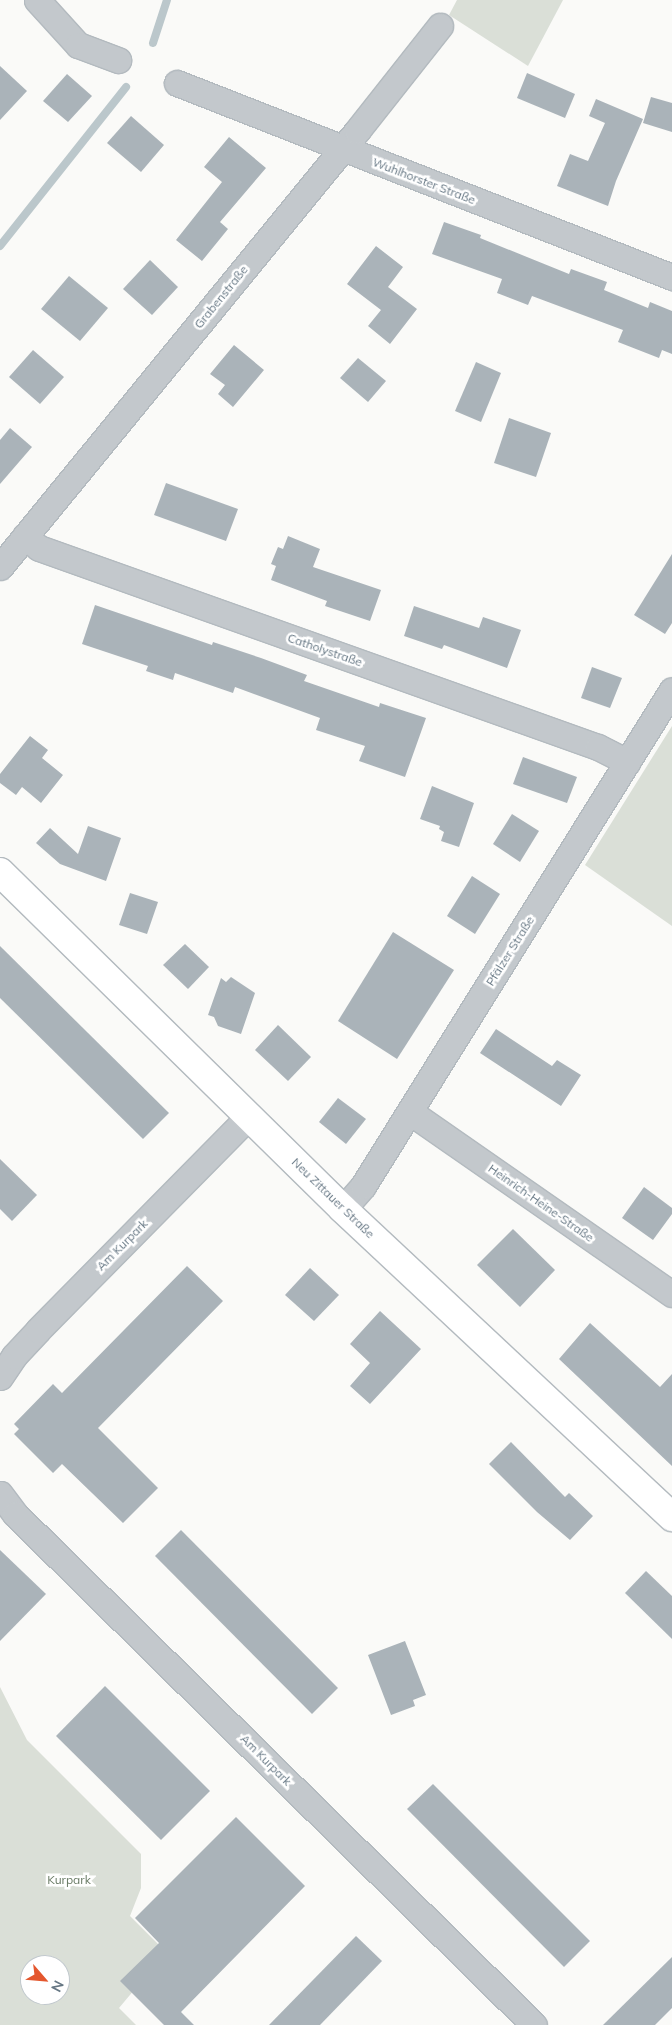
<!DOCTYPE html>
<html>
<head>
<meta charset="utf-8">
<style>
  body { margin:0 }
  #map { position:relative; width:672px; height:2025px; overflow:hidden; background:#fafaf8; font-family:Mulish,sans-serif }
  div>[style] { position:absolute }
  .green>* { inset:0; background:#dadfd7 }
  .stream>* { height:8px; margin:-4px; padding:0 4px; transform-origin:4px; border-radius:4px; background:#bbc7cb }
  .building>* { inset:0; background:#aab3b9 }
  .roads { filter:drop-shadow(1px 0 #b3babf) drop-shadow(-1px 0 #b3babf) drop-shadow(0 1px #b3babf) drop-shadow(0 -1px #b3babf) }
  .street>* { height:25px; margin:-12.5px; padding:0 12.5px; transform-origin:12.5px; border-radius:12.5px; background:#c3c8cc }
  .secondary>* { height:28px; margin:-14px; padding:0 14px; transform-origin:14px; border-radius:14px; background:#fff }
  span { translate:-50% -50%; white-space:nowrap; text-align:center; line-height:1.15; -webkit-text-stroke:5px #fff; paint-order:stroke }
  .street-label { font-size:12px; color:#657683 }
  .park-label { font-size:12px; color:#687a64 }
  .north { position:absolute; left:20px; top:1955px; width:50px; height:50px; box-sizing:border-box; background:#fff; border:1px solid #c1c8cd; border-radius:50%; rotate:117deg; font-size:14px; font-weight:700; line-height:20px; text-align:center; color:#657683 }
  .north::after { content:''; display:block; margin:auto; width:18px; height:22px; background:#e4572e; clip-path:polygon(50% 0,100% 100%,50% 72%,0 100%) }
</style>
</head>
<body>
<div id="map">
  <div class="green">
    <div style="clip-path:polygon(457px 0,563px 0,528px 66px,449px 15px)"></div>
    <div style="clip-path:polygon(672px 726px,672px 926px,585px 865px)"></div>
    <div style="clip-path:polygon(evenodd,0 1687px,27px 1740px,141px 1854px,141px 1888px,130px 1916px,166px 1952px,119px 2008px,136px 2025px,0 2025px,0 1687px,30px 1965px,60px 1965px,60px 1995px,30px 1995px,30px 1965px)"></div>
  </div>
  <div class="stream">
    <div style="left:153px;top:43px;width:45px;rotate:-72deg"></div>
    <div style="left:0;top:246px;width:203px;rotate:-51.6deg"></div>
  </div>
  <div class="building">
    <div style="clip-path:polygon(0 66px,27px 91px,0 120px)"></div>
    <div style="clip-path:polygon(527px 73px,575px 94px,565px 118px,517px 98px)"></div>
    <div style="clip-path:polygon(67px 74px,92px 96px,68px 122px,43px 101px)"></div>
    <div style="clip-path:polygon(651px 97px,672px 103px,672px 132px,643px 123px)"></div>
    <div style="clip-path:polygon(596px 99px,643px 119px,616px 181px,608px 206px,557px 186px,570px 154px,588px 161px,605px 123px,589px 116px)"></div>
    <div style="clip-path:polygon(131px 116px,164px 145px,141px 172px,107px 143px)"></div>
    <div style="clip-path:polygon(229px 137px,266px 168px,220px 222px,228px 229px,202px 261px,176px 240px,222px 182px,204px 167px)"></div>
    <div style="clip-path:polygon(444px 222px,481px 235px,480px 238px,569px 274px,571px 269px,607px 282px,604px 290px,648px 308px,650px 302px,672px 311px,672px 354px,662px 350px,659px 358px,618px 342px,623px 330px,532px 296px,528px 305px,497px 293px,502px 279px,432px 254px)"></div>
    <div style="clip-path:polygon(376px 246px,403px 267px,388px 287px,417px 309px,390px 344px,368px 326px,381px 310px,347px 284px)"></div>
    <div style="clip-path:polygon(150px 260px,178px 287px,152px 315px,123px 289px)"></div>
    <div style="clip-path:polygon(69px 276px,108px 308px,80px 341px,41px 309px)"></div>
    <div style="clip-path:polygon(234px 345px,264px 370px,233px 407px,218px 394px,225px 385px,210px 374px)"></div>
    <div style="clip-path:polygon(33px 350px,64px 377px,40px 404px,9px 377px)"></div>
    <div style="clip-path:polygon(358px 358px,386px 381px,368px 402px,340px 378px)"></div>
    <div style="clip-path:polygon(476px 362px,501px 373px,481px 422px,455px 411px)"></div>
    <div style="clip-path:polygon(509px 418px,551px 433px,536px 477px,494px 463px)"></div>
    <div style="clip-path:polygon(10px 428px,32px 447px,0 484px,0 440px)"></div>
    <div style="clip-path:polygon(166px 483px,238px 509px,226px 541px,154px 515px)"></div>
    <div style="clip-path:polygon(288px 536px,320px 549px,313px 567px,381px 590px,370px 621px,325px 606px,327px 601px,271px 580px,276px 566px,271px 564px,278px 547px,283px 549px)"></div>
    <div style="clip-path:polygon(672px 554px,672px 623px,665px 634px,634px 615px)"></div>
    <div style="clip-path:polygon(95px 605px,212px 645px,213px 642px,261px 658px,307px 675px,304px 681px,379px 707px,380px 703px,426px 718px,405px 777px,359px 761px,365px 746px,316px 730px,320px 718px,235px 687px,233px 693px,175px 673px,173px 680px,146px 671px,148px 666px,82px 644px)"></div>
    <div style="clip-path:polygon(414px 606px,479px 628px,483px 617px,521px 630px,507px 668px,444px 645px,442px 649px,404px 636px)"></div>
    <div style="clip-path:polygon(592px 667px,622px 678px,610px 708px,581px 698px)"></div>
    <div style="clip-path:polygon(30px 736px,48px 750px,42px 758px,63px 775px,41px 803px,22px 787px,16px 795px,0 783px,0 774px)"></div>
    <div style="clip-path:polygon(523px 757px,577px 777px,567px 803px,513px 784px)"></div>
    <div style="clip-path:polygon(432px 786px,474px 803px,459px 847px,441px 841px,444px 832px,439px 829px,440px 826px,420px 819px)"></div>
    <div style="clip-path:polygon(512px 814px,539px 831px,520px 862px,493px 844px)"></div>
    <div style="clip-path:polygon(88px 826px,121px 838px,106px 881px,60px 864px,36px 843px,50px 828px,78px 854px)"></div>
    <div style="clip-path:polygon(472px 876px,500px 894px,475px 934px,447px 916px)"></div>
    <div style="clip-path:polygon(130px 893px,158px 902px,147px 934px,119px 925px)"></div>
    <div style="clip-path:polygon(393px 932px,454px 970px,397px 1059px,338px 1021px)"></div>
    <div style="clip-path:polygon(185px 944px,209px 967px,188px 989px,163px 965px)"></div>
    <div style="clip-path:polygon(0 946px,169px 1113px,143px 1139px,0 998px)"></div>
    <div style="clip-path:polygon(231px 977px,255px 993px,241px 1034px,218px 1026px,214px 1017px,208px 1015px,221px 978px,226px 982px)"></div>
    <div style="clip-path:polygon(278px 1025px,311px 1057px,288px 1081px,255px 1050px)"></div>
    <div style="clip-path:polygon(496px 1029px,552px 1066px,557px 1060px,581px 1075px,561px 1106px,480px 1053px)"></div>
    <div style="clip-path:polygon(338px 1098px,366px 1119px,346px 1144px,319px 1122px)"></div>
    <div style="clip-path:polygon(0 1159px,37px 1195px,12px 1221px,0 1209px)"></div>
    <div style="clip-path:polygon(644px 1187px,672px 1208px,672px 1214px,653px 1240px,622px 1218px)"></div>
    <div style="clip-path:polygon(513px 1229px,555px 1270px,520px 1307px,477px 1265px)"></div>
    <div style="clip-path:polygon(187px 1266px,223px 1301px,98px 1428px,158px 1488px,123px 1523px,62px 1464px,53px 1473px,14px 1434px,19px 1429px,14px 1424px,53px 1384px,62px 1393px)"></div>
    <div style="clip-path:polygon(310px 1268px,339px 1295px,314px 1321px,285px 1295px)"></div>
    <div style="clip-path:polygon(380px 1311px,421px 1349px,370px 1404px,350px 1386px,370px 1363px,350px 1344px)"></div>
    <div style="clip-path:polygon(590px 1323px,660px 1387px,672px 1374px,672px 1466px,559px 1359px)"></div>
    <div style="clip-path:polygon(511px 1442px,565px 1497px,569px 1493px,593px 1516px,570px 1540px,537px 1512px,489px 1464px)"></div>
    <div style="clip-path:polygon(181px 1530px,338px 1688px,312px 1714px,155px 1556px)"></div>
    <div style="clip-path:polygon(0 1550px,46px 1594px,0 1641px)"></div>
    <div style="clip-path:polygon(646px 1571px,672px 1596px,672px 1639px,625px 1593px)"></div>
    <div style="clip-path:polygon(405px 1641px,426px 1695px,413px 1700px,415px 1706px,391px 1715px,368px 1655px)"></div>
    <div style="clip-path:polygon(105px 1686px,210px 1791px,161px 1840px,56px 1736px)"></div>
    <div style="clip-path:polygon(433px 1784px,590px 1941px,564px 1967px,407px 1809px)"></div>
    <div style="clip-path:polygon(236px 1817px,305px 1886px,181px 2012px,194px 2025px,164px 2025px,120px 1981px,159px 1943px,135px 1918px)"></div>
    <div style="clip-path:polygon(356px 1936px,382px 1961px,320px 2025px,269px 2025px)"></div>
    <div style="clip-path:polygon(672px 1957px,672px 2008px,655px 2025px,603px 2025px)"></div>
  </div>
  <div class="roads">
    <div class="street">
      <div style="left:37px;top:0;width:61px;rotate:47.7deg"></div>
      <div style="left:78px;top:45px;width:43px;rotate:20.6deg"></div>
      <div style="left:177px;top:83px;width:532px;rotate:21.4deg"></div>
      <div style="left:25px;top:536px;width:18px;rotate:41deg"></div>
      <div style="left:39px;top:548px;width:593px;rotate:19.6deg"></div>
      <div style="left:598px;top:747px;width:33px;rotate:27deg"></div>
      <div style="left:0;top:567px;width:564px;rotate:-50.69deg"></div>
      <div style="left:357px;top:131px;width:134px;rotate:-51.7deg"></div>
      <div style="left:410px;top:1112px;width:319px;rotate:34.8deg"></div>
      <div style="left:343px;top:1209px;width:30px;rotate:-49deg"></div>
      <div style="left:363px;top:1186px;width:584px;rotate:-58.08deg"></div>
      <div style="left:0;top:1377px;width:25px;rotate:-56deg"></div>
      <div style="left:14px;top:1356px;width:35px;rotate:-47deg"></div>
      <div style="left:38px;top:1330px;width:301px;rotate:-45.4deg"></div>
      <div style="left:0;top:1494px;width:25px;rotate:53deg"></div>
      <div style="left:15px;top:1514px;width:728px;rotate:44.55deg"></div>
    </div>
    <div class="secondary">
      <div style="left:0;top:872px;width:481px;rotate:44.5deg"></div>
      <div style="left:343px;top:1209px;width:451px;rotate:43.1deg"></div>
    </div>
  </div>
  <div class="street-label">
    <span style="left:424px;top:181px;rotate:21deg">Wuhlhorster Straße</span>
    <span style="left:221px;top:297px;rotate:-51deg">Grabenstraße</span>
    <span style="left:325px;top:650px;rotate:19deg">Catholystraße</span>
    <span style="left:510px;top:951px;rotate:-58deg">Pfälzer Straße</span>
    <span style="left:333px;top:1198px;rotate:44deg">Neu Zittauer Straße</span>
    <span style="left:541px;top:1203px;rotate:35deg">Heinrich-Heine-Straße</span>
    <span style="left:122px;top:1245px;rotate:-45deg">Am Kurpark</span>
    <span style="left:266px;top:1760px;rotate:45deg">Am Kurpark</span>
  </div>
  <div class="park-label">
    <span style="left:69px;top:1880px">Kurpark</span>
  </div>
  <div class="north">N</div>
</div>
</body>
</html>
